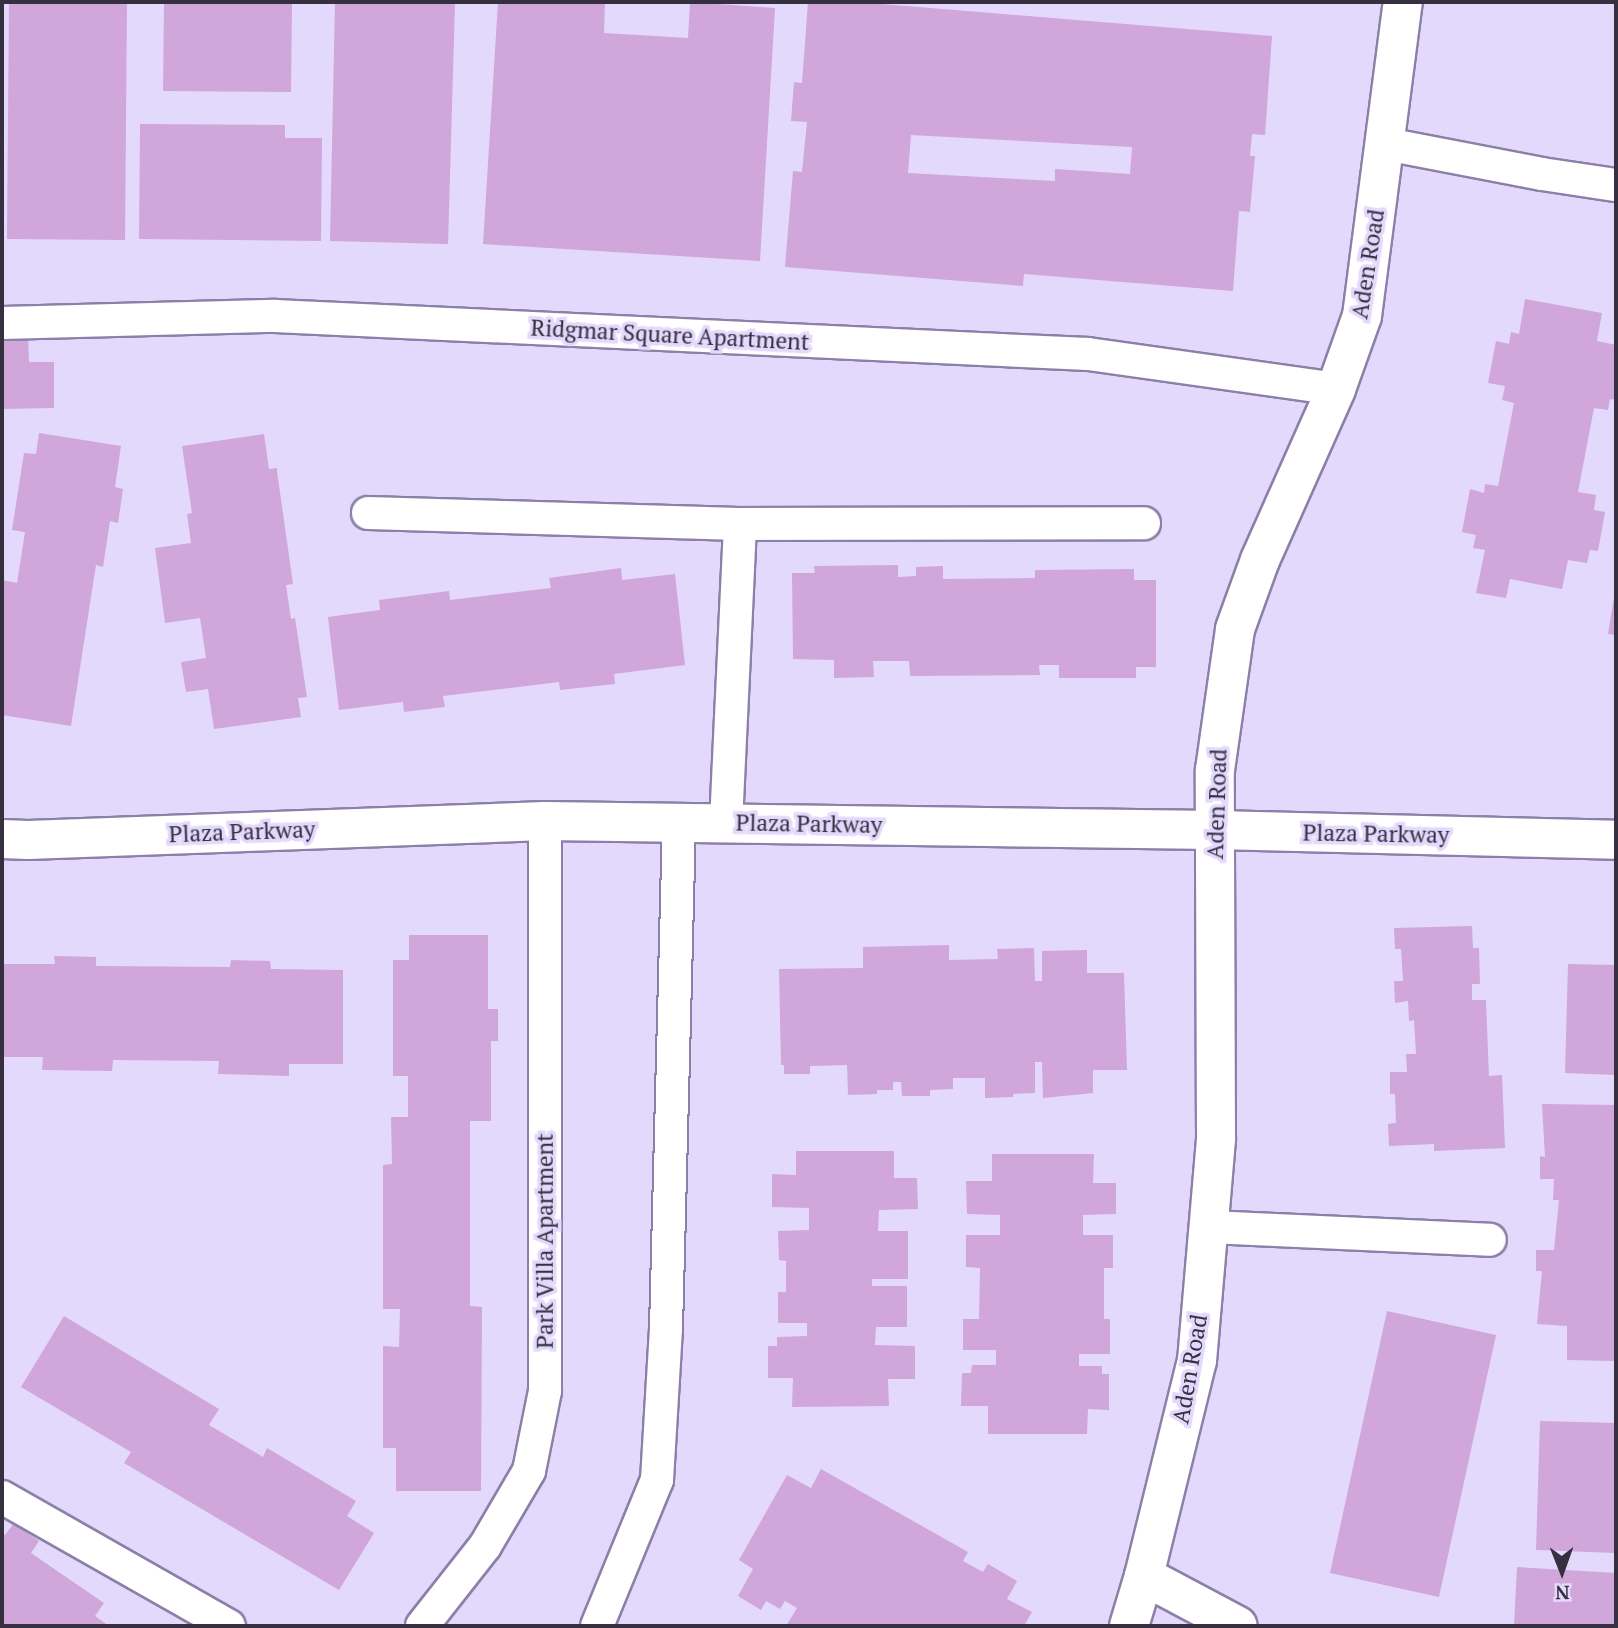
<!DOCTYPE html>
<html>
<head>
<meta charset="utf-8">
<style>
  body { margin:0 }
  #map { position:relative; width:1618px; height:1628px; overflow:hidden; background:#e3d9fc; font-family:"PT Serif",serif }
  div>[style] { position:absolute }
  .building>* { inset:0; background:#d0a6db }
  .roads { filter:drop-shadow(2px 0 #8c80a8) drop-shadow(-2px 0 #8c80a8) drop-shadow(0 2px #8c80a8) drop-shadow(0 -2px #8c80a8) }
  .service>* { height:32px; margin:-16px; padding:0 16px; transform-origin:16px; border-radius:16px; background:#fff }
  .minor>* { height:38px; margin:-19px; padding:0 19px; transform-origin:19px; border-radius:19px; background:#fff }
  .tertiary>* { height:38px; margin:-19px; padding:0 19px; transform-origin:19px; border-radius:19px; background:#fff }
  span { translate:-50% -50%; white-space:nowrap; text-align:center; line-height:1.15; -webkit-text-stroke:7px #e3d9fc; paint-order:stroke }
  .street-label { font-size:23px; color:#352f40 }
  .frame { position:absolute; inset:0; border:4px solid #352f40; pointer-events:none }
  .north { position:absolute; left:1527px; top:1537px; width:70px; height:70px; -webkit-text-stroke:5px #e3d9fc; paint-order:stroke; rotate:179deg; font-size:19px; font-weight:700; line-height:28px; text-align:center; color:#352f40 }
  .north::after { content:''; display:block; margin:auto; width:24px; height:32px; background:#352f40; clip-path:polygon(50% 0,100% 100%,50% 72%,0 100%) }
</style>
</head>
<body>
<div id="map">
  <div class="building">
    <div style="clip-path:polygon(9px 2px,127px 2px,125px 240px,7px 239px)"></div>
    <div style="clip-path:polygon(164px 2px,292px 2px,291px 92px,163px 91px)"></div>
    <div style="clip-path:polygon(335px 2px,455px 2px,448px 244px,330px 241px)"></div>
    <div style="clip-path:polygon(498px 2px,605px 2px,604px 33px,688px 38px,690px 2px,775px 8px,760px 261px,483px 244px)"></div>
    <div style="clip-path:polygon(evenodd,808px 2px,858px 2px,1272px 36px,1265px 135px,1252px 134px,1250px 156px,1255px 156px,1250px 212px,1239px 211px,1233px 291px,1024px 274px,1023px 286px,785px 267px,793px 171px,802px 172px,807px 122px,791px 121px,794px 82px,802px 83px,808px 2px,911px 135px,1132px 147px,1130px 174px,1055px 169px,1055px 181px,908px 173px,911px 135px)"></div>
    <div style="clip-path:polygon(140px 124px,285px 125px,285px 138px,322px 138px,321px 241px,139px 239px)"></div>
    <div style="clip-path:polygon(1525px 299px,1602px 313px,1597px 341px,1616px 345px,1616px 400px,1610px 399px,1608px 410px,1594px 408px,1578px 492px,1596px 495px,1594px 510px,1605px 512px,1598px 551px,1590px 550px,1587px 563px,1568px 560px,1562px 589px,1510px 579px,1506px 598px,1476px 593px,1485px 550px,1473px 548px,1476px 535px,1462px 532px,1470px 489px,1484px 493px,1485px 484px,1498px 486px,1514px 403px,1502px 400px,1505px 386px,1488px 383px,1496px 341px,1509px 344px,1511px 332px,1519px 334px)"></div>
    <div style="clip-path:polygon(28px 336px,29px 362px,54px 362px,54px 408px,2px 409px,2px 337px)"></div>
    <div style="clip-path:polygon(39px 433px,121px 446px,115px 487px,123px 489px,118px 523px,110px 521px,103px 567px,96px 565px,71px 726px,2px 715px,2px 580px,17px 583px,25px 532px,12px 530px,24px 453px,36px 454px)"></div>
    <div style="clip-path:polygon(264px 434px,269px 469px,277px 468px,277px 471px,293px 584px,286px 585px,291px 619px,295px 618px,307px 697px,298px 698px,301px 717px,214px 729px,208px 689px,186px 692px,181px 662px,206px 658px,200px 618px,165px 623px,155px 548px,191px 543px,187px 514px,192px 513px,182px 446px)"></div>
    <div style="clip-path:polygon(898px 565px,898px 577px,916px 576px,916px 567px,943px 566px,943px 579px,1035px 578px,1035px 570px,1134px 569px,1134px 580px,1156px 580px,1156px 667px,1136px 667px,1136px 678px,1059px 678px,1059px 665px,1039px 665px,1040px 675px,910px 676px,909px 661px,873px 661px,874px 677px,834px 678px,834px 660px,793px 659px,792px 573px,815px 573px,814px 566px)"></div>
    <div style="clip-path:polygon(621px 568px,622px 580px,675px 574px,685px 665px,614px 674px,615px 684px,560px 690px,559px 682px,443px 696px,445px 707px,404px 712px,403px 702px,339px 710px,328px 617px,380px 610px,379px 600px,449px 591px,450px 600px,551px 588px,549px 578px)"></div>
    <div style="clip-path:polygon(1615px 591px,1616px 591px,1616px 635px,1608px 634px)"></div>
    <div style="clip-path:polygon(1472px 926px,1473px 948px,1479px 948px,1480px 984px,1472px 984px,1472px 1000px,1486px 1000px,1489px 1076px,1502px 1075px,1505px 1148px,1434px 1151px,1434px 1144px,1389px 1146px,1388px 1124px,1396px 1123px,1395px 1094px,1390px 1094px,1390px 1072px,1407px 1072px,1406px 1054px,1416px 1054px,1414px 1020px,1409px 1021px,1408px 1001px,1395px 1003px,1394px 981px,1403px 981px,1401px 949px,1395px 949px,1394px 928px)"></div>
    <div style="clip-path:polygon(409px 935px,488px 935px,488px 1009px,498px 1009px,498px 1041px,491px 1041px,491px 1121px,470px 1121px,470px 1306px,482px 1307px,481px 1491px,396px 1491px,396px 1448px,383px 1448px,383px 1346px,399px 1347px,400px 1309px,383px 1309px,383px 1165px,392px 1164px,391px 1117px,408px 1117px,408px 1076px,393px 1076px,393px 960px,409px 960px)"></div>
    <div style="clip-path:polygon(949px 945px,949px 960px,998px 959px,997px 949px,1034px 948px,1035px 981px,1042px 981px,1042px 951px,1087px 950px,1087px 973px,1124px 973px,1127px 1070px,1093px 1070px,1093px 1093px,1043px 1098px,1042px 1062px,1035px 1062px,1035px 1093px,1013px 1094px,1013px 1097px,985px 1098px,985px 1078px,953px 1078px,953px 1089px,930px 1090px,930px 1096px,902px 1096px,901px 1082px,893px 1082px,893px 1090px,877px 1090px,877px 1094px,848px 1095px,847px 1065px,810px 1066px,810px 1074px,784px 1074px,784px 1065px,781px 1065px,779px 969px,863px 968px,863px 947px)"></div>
    <div style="clip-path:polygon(54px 956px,96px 957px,96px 966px,230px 967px,231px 960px,270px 961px,271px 969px,343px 970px,343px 1064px,289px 1064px,289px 1076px,218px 1074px,219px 1061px,113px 1060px,112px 1071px,42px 1070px,43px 1057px,2px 1057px,2px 964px,55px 964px)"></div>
    <div style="clip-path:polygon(1568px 964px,1616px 965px,1616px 1075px,1565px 1073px)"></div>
    <div style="clip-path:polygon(1542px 1104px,1616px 1105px,1616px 1361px,1567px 1360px,1567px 1326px,1537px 1324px,1542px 1271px,1536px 1271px,1536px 1250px,1554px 1250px,1559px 1200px,1553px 1200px,1554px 1179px,1540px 1179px,1540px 1156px,1545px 1157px)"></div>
    <div style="clip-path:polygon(796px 1151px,894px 1151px,894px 1178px,917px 1178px,918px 1209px,879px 1210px,878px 1231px,908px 1231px,908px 1279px,872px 1279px,872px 1286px,907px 1286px,907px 1327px,876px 1327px,875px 1345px,915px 1346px,915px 1379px,888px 1379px,889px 1406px,792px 1407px,793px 1378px,768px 1378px,768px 1346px,777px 1346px,777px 1337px,807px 1336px,807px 1323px,778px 1323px,778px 1292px,786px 1292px,786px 1261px,779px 1260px,778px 1231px,809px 1230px,809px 1208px,772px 1207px,772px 1174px,796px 1175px)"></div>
    <div style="clip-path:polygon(992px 1154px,1094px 1154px,1093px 1183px,1116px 1183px,1116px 1214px,1083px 1215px,1083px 1235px,1113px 1235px,1113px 1268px,1104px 1268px,1104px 1319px,1110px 1319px,1110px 1354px,1079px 1354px,1079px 1366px,1102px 1366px,1102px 1374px,1109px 1374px,1109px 1410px,1088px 1409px,1087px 1434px,988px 1434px,988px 1406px,961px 1406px,962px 1373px,971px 1373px,972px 1365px,996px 1365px,996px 1350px,963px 1350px,963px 1319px,979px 1319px,980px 1268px,966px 1267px,966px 1235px,1000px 1235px,1000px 1215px,967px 1214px,966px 1181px,992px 1181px)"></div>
    <div style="clip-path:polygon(1387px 1311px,1496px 1335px,1439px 1597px,1330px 1573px)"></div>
    <div style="clip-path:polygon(64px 1316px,219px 1409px,209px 1425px,263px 1457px,267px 1448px,356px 1501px,347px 1516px,374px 1533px,339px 1590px,124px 1463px,131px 1452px,21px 1387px)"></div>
    <div style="clip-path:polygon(1540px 1421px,1616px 1423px,1616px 1553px,1536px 1550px)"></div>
    <div style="clip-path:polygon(821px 1469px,968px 1552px,963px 1561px,983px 1572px,988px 1564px,1017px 1581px,1007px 1599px,1032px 1612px,1024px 1626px,786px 1626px,797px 1608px,785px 1601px,780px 1609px,766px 1601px,761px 1610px,738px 1596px,753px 1569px,739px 1560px,787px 1475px,811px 1488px)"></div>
    <div style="clip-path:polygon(14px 1523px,39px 1541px,31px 1553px,104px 1603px,95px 1616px,109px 1626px,2px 1626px,2px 1533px,5px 1535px)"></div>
    <div style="clip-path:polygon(1517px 1567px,1616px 1573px,1616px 1626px,1514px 1626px)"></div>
  </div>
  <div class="roads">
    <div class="service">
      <div style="left:1386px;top:144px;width:159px;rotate:10.9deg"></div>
      <div style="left:1542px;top:174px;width:75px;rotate:8.5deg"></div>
      <div style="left:2px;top:323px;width:273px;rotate:-1.5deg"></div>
      <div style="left:275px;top:316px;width:814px;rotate:2.68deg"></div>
      <div style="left:1088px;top:354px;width:250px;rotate:8deg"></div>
      <div style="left:368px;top:513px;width:372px;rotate:1.7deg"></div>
      <div style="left:726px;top:823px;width:299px;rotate:-87.3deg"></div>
      <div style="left:740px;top:524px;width:404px;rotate:-0.1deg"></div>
      <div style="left:1209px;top:1227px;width:281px;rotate:2.6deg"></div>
      <div style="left:2px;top:1497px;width:261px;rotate:29.6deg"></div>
      <div style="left:422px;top:1626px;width:102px;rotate:-51.8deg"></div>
      <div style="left:485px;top:1546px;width:87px;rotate:-59.6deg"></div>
      <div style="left:529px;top:1471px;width:82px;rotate:-78.7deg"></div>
      <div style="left:545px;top:1391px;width:570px;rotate:-90deg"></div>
      <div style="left:597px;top:1626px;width:158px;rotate:-67.7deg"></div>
      <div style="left:657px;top:1480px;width:151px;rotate:-86.6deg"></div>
      <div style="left:666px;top:1329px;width:506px;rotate:-88.53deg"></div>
    </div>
    <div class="minor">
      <div style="left:1144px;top:1576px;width:106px;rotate:28deg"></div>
      <div style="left:1129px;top:1626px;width:52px;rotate:-73.3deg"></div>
      <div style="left:1144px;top:1576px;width:221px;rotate:-76.2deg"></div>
      <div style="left:1197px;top:1361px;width:224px;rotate:-85.1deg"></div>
      <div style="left:1216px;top:1138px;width:368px;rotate:-90.2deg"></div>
      <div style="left:1215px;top:770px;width:142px;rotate:-81.9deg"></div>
      <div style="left:1235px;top:629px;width:73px;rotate:-70.1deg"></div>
      <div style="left:1260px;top:560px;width:187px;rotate:-66deg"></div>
      <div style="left:1336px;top:389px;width:77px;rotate:-70.4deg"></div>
      <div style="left:1362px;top:316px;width:317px;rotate:-82.6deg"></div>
    </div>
    <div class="tertiary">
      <div style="left:2px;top:839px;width:26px;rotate:2deg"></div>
      <div style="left:28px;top:840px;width:517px;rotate:-2.1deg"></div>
      <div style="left:545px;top:821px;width:670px;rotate:0.77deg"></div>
      <div style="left:1215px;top:830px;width:401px;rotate:1.4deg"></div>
    </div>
  </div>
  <div class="street-label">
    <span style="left:1368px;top:264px;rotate:-81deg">Aden Road</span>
    <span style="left:670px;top:335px;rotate:3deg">Ridgmar Square Apartment</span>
    <span style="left:1217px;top:804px;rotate:-88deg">Aden Road</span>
    <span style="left:809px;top:824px;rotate:1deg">Plaza Parkway</span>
    <span style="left:242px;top:832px;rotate:-2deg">Plaza Parkway</span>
    <span style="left:1376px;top:834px;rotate:1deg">Plaza Parkway</span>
    <span style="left:545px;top:1241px;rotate:-90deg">Park Villa Apartment</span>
    <span style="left:1190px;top:1369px;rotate:-80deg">Aden Road</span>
  </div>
  <div class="frame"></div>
  <div class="north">N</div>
</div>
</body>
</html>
